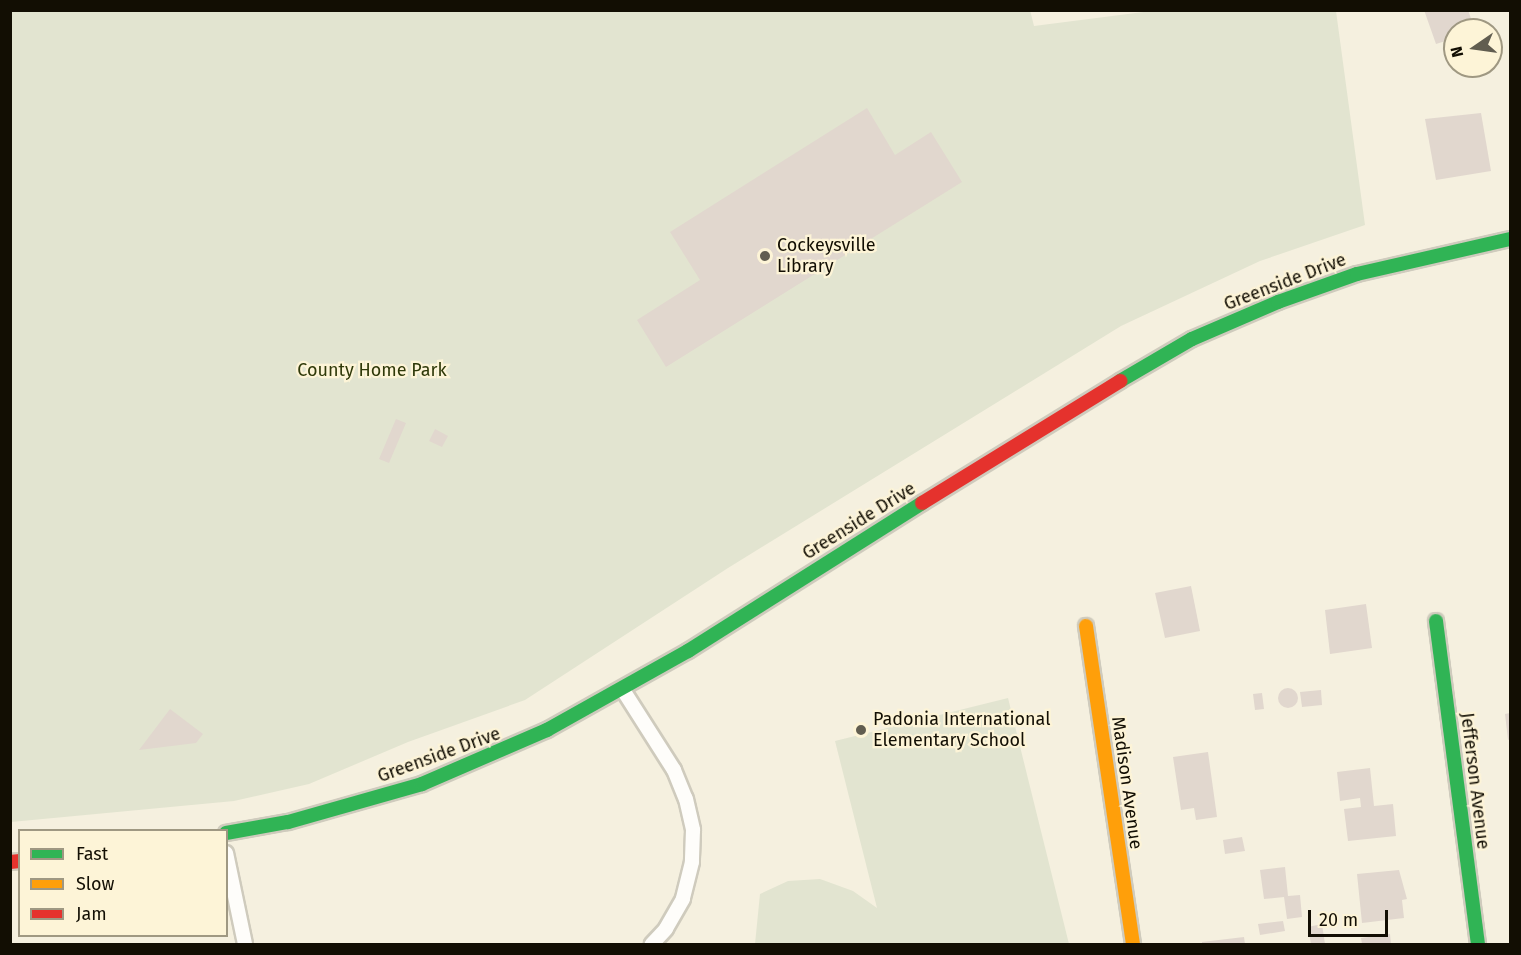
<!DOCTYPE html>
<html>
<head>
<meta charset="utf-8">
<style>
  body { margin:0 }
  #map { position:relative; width:1521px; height:955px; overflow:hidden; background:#f5f0df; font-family:"Fira Sans",sans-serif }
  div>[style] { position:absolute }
  .green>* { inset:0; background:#e2e4d0 }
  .building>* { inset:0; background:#e1d7ce }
  .round { border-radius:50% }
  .roads { filter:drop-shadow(2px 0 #cfcbbd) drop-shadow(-2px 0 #cfcbbd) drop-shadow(0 2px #cfcbbd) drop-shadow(0 -2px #cfcbbd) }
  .lane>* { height:14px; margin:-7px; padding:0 7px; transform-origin:7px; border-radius:7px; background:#fefdfa }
  .fast>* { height:14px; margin:-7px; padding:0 7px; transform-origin:7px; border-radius:7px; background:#30b455 }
  .slow>* { height:14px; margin:-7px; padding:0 7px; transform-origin:7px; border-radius:7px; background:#ff9f0a }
  .jam>* { height:14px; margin:-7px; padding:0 7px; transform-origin:7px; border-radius:7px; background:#e5322d }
  .dots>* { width:16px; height:16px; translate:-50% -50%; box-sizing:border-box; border:3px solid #fdf4d7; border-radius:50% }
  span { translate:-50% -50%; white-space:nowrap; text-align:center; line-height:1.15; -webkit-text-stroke:4.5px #fdf4d7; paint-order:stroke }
  .poi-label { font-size:18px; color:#120e03 }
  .left { translate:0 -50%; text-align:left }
  .street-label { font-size:18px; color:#120e03 }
  .park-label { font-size:18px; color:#2f3909 }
  .frame { position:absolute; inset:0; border:12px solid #120e03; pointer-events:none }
  .legend { position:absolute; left:18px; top:829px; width:210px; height:108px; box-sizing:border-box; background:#fdf4d7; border:2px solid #9f9882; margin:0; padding:8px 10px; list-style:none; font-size:18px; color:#120e03 }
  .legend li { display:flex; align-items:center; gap:12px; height:30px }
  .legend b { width:30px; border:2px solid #9f9882 }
  .north { position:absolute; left:1443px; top:18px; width:60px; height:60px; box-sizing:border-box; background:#fdf4d7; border:2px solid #9f9882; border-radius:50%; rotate:257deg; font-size:16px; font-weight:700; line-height:24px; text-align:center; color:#120e03 }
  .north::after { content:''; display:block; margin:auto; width:21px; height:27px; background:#615d50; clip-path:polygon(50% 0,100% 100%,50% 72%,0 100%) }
  .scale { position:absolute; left:1308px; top:910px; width:80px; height:27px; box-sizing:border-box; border:3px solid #120e03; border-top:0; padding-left:8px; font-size:18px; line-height:21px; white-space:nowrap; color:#120e03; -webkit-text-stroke:4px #fdf4d7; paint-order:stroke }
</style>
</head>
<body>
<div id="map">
  <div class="green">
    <div style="clip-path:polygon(1030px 10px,1034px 26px,1159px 10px,1336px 11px,1365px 225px,1260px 261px,1121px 326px,728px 568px,525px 700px,408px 742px,309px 784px,234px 801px,11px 822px,11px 11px)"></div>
    <div style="clip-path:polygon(1008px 698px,1069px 944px,755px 944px,760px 894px,788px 881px,820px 879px,853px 891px,877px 908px,835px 741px)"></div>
  </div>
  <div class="building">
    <div style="clip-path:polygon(1424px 10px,1468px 10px,1475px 30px,1455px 30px,1455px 38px,1436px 44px)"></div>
    <div style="clip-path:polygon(867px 108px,895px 155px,931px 132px,962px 182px,666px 367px,637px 320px,700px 280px,670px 232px)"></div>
    <div style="clip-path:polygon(1481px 113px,1491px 171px,1436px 180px,1425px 119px)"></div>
    <div style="clip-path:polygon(396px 419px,406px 423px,389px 463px,379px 459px)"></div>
    <div style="clip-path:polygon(435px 429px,448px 436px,442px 447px,429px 441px)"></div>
    <div style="clip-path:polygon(1191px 586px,1200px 631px,1165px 638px,1155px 593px)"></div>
    <div style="clip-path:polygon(1366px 604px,1372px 648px,1330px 654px,1325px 610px)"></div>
    <div class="round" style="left:1278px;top:688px;width:20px;height:20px"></div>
    <div style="clip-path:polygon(1321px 690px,1322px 705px,1302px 707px,1300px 692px)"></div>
    <div style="clip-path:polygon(1262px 693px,1264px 709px,1255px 710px,1253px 694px)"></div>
    <div style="clip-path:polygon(170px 709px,203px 734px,196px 743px,139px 750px)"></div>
    <div style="clip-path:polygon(1510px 713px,1510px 739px,1508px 740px,1505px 714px)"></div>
    <div style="clip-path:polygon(1208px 752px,1217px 817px,1196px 820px,1194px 808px,1181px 810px,1173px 757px)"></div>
    <div style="clip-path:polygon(1370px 768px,1374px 806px,1393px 804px,1396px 836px,1348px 841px,1344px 809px,1361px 807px,1360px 798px,1340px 801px,1337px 772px)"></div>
    <div style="clip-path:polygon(1242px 837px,1245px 851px,1225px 854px,1223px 840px)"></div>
    <div style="clip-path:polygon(1285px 867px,1288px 896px,1300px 895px,1302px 917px,1287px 919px,1284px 897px,1264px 899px,1260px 870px)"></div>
    <div style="clip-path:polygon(1399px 870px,1407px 899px,1402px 900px,1404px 918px,1362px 923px,1357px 874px)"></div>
    <div style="clip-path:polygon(1283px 921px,1285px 931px,1260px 935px,1258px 924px)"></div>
    <div style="clip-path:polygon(1322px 924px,1325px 944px,1311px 944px,1308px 927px)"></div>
    <div style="clip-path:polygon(1390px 934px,1391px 944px,1362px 944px,1361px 938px)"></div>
    <div style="clip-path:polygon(1244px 937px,1245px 944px,1202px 944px,1202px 942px)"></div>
  </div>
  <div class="roads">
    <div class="lane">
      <div style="left:623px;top:690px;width:95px;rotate:57.5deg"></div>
      <div style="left:674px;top:770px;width:31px;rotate:68deg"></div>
      <div style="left:686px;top:799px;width:32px;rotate:77deg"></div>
      <div style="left:693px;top:830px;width:32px;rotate:92deg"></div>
      <div style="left:692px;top:862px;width:38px;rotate:104deg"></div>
      <div style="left:683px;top:899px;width:34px;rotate:120deg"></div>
      <div style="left:666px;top:929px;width:21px;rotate:133deg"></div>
      <div style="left:226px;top:853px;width:93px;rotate:78.2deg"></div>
    </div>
    <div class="fast">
      <div style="left:1120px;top:381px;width:83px;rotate:-30.3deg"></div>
      <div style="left:1192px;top:339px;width:94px;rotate:-23.3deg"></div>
      <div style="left:1278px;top:302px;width:84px;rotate:-19.5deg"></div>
      <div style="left:1357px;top:274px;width:157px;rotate:-12.9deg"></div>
      <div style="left:1436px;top:621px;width:326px;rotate:82.6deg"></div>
      <div style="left:226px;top:833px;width:63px;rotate:-10.1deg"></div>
      <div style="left:288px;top:822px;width:139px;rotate:-15.8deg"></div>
      <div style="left:422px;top:784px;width:136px;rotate:-23.4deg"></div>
      <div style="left:547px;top:730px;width:162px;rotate:-29.3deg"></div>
      <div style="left:688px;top:651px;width:277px;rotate:-32.3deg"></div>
    </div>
    <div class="slow">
      <div style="left:1086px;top:626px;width:321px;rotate:81.6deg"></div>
    </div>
    <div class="jam">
      <div style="left:922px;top:503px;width:233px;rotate:-31.6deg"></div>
      <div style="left:10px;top:862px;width:10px;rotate:-6deg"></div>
    </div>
  </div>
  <div class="dots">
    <div style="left:765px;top:256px;background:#615d50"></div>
    <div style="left:861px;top:730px;background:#615d50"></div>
  </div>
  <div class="poi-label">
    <span class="left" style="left:777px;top:256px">Cockeysville<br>Library</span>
    <span class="left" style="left:873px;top:730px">Padonia International<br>Elementary School</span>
  </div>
  <div class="street-label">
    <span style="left:1285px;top:282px;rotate:-21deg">Greenside Drive</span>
    <span style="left:859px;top:521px;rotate:-32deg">Greenside Drive</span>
    <span style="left:439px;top:755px;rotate:-20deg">Greenside Drive</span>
    <span style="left:1475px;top:781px;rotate:83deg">Jefferson Avenue</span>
    <span style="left:1127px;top:783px;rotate:82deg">Madison Avenue</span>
  </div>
  <div class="park-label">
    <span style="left:372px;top:370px">County Home Park</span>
  </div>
  <div class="frame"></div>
  <ul class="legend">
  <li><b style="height:8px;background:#30b455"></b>Fast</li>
  <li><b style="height:8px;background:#ff9f0a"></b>Slow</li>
  <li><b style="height:8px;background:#e5322d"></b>Jam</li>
  </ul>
  <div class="north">N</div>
  <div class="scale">20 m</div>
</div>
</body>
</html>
